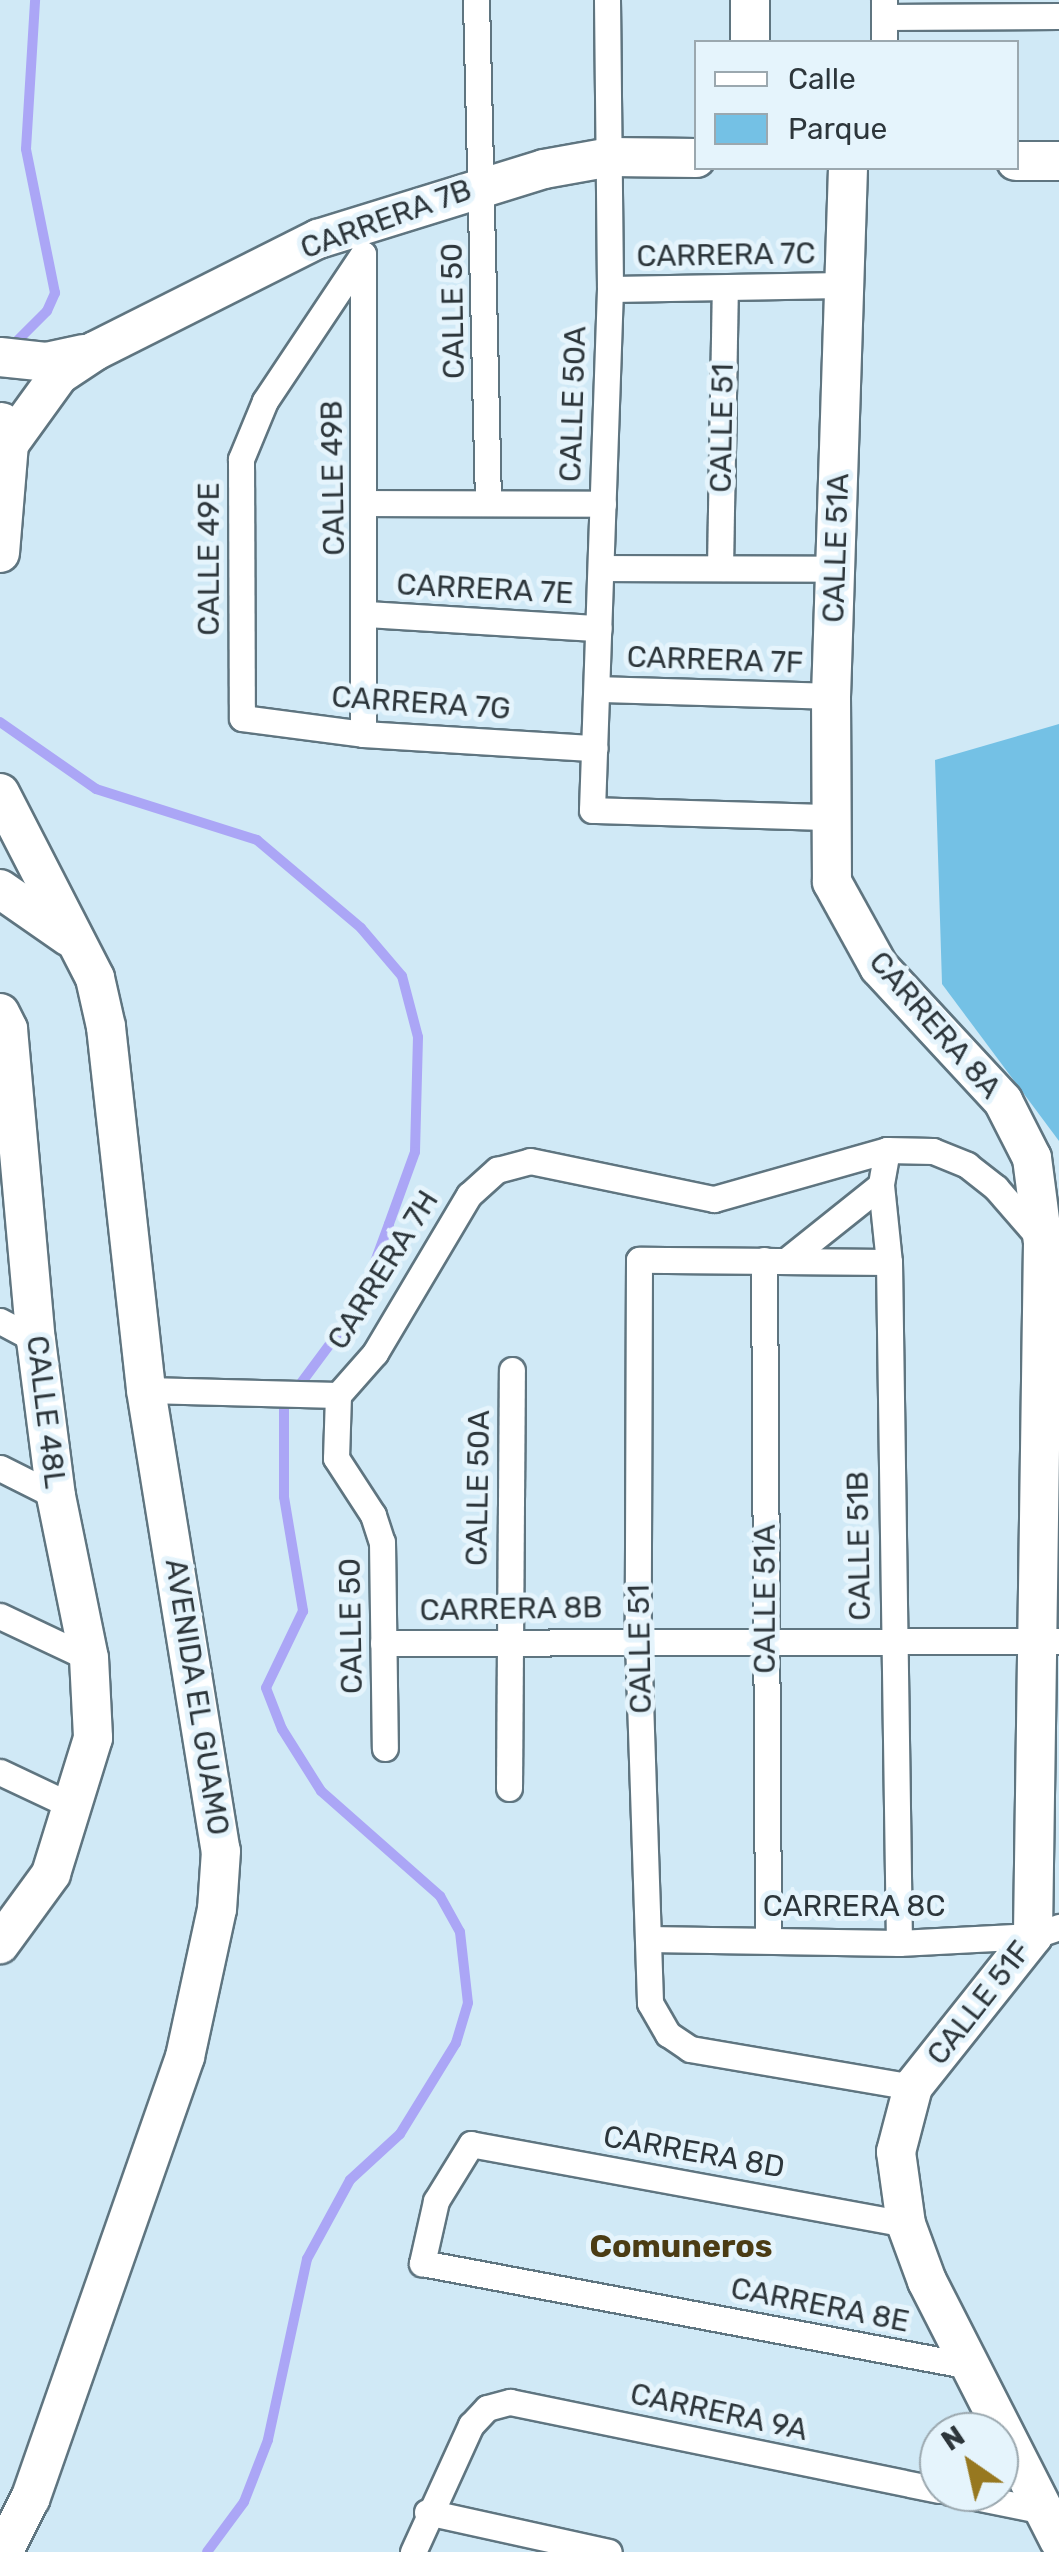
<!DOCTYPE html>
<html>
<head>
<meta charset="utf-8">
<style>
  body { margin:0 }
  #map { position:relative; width:1059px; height:2552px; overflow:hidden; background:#d0e9f6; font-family:Rubik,sans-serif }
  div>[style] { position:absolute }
  .green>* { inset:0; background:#74c1e5 }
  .stream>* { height:10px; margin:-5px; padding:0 5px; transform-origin:5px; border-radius:5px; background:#aba6f6 }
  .roads { filter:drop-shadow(2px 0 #5f7580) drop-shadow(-2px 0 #5f7580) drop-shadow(0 2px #5f7580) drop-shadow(0 -2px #5f7580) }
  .street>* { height:25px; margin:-12.5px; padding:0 12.5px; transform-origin:12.5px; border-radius:12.5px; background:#fff }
  .secondary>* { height:38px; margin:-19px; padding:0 19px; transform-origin:19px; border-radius:19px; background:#fff }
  span { translate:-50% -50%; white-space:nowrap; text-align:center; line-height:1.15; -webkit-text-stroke:10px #e5f4fc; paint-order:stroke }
  .street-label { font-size:30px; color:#2d363b }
  .neighbourhood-label { font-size:32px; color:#4b3c14; font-weight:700 }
  .legend { position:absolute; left:694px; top:40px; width:325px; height:130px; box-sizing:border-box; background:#e5f4fc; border:2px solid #9ba8af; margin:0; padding:12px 18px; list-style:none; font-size:30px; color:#2d363b }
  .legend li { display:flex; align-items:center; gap:20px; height:50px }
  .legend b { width:50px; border:2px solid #9ba8af }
  .north { position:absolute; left:919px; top:2412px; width:100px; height:100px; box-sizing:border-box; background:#e5f4fc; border:2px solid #9ba8af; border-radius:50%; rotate:326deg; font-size:28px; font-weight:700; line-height:40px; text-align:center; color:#2d363b }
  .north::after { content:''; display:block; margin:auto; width:35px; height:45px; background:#977820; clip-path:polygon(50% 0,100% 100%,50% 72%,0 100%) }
</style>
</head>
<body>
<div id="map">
  <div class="green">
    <div style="clip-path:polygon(1059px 724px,1059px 1141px,942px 984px,935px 760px)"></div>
  </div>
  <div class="stream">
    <div style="left:10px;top:348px;width:52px;rotate:-45deg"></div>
    <div style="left:47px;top:311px;width:20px;rotate:-66deg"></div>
    <div style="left:55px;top:293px;width:147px;rotate:-101.4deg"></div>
    <div style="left:26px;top:149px;width:149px;rotate:-86.5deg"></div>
    <div style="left:0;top:722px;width:117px;rotate:34.9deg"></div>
    <div style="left:96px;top:789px;width:169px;rotate:17.6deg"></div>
    <div style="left:257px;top:840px;width:136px;rotate:40.2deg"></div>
    <div style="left:361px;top:928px;width:63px;rotate:49.5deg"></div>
    <div style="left:402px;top:976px;width:63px;rotate:75.3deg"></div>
    <div style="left:418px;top:1037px;width:115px;rotate:91.5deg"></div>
    <div style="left:415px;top:1152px;width:77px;rotate:109.9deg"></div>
    <div style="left:389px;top:1224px;width:86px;rotate:110.3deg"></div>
    <div style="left:359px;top:1305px;width:126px;rotate:126.6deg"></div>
    <div style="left:284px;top:1406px;width:91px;rotate:90deg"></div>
    <div style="left:284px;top:1497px;width:116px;rotate:80.5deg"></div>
    <div style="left:303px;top:1611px;width:85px;rotate:115.7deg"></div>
    <div style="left:266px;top:1688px;width:44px;rotate:68.7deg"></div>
    <div style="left:282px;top:1729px;width:73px;rotate:57.8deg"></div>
    <div style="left:321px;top:1791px;width:159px;rotate:41.4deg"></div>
    <div style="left:440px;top:1896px;width:41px;rotate:60.9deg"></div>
    <div style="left:460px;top:1932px;width:71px;rotate:83.6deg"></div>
    <div style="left:468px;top:2003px;width:42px;rotate:106.7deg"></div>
    <div style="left:456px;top:2043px;width:107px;rotate:121.6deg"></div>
    <div style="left:400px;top:2134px;width:68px;rotate:137.4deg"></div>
    <div style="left:350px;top:2180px;width:90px;rotate:118.6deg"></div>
    <div style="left:307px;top:2259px;width:185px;rotate:102.2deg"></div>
    <div style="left:268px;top:2440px;width:66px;rotate:111.2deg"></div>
    <div style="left:244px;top:2502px;width:62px;rotate:126.5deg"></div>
  </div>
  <div class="roads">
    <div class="street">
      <div style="left:476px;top:0;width:502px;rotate:88.63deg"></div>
      <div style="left:607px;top:0;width:289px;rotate:89.4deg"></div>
      <div style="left:610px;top:289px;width:521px;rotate:91.98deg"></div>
      <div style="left:592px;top:810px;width:237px;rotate:1.7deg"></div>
      <div style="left:884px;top:0;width:42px;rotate:90deg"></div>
      <div style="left:884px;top:17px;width:175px;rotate:-0.3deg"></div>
      <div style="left:363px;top:254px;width:177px;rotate:123.7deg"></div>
      <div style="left:265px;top:401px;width:63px;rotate:112.5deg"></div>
      <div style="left:241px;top:459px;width:259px;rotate:89.8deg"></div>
      <div style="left:242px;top:718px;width:122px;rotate:7.5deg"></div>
      <div style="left:363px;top:734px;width:232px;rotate:3.5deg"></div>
      <div style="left:363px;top:254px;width:480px;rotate:90deg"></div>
      <div style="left:610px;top:289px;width:234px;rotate:-1deg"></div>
      <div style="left:366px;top:503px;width:237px;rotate:0.2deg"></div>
      <div style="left:602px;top:568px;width:235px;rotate:0.2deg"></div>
      <div style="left:720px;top:568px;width:279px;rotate:-89deg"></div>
      <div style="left:367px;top:614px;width:232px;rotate:3.5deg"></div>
      <div style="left:598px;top:689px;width:233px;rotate:1.7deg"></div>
      <div style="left:887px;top:1150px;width:36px;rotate:100deg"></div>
      <div style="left:881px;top:1185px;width:77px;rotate:84.1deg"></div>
      <div style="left:889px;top:1262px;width:681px;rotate:89.16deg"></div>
      <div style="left:764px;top:1260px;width:678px;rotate:89.66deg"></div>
      <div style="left:787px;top:1260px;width:120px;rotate:-38.6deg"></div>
      <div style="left:889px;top:1262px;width:250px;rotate:-179.5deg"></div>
      <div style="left:639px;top:1260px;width:380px;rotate:90.2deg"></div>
      <div style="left:638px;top:1640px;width:363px;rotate:88.1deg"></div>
      <div style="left:650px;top:2003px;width:36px;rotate:60deg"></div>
      <div style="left:668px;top:2034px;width:27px;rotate:34deg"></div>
      <div style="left:690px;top:2049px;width:226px;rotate:9.7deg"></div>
      <div style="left:0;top:1321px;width:41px;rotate:27.8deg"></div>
      <div style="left:146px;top:1390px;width:192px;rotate:1.5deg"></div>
      <div style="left:338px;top:1395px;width:56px;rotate:-48.6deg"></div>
      <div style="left:375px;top:1353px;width:184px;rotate:-59.3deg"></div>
      <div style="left:469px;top:1195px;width:38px;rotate:-42deg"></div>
      <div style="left:497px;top:1170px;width:34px;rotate:-15deg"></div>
      <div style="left:530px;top:1161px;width:188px;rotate:11.7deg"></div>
      <div style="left:714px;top:1199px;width:180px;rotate:-15.8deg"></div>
      <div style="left:887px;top:1150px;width:46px;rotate:1.2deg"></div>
      <div style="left:933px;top:1151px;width:37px;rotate:22deg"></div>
      <div style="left:967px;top:1165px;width:37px;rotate:38deg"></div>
      <div style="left:996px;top:1188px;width:72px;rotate:49deg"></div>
      <div style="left:338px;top:1395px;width:63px;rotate:91.8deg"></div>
      <div style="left:336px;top:1458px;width:68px;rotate:57deg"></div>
      <div style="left:373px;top:1515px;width:28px;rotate:72deg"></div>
      <div style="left:382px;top:1542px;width:206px;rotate:89.2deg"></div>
      <div style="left:0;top:1468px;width:63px;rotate:26.6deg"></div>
      <div style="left:0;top:1616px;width:98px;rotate:25.3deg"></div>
      <div style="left:383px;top:1643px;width:676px;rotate:-0.17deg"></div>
      <div style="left:0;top:1772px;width:84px;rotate:25.3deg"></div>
      <div style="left:509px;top:1788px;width:418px;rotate:-89.6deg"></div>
      <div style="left:648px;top:1939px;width:251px;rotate:0.9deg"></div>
      <div style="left:899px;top:1943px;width:134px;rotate:-3deg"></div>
      <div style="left:1033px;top:1936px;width:28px;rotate:-19deg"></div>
      <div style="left:906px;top:2224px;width:442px;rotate:-169.6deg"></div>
      <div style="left:471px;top:2144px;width:67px;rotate:121.6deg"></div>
      <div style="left:436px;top:2201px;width:64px;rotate:102.7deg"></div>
      <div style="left:422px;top:2263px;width:558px;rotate:10.64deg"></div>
      <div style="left:950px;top:2492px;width:91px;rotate:11.4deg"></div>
      <div style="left:427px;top:2512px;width:186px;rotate:12.4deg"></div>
      <div style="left:413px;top:2552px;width:140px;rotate:-65.5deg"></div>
      <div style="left:471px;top:2425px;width:23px;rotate:-47deg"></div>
      <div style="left:487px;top:2408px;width:24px;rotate:-15deg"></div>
      <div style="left:510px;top:2402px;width:438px;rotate:11.6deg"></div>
    </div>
    <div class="secondary">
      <div style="left:750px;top:42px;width:42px;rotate:-90deg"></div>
      <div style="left:1016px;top:161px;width:43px"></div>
      <div style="left:848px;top:168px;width:528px;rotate:91.84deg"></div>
      <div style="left:831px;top:696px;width:186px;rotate:89.7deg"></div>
      <div style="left:832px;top:882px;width:97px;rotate:61.1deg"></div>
      <div style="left:879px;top:967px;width:183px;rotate:47.2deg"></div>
      <div style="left:1003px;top:1101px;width:64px;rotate:63deg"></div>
      <div style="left:1032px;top:1158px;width:86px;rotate:82.6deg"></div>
      <div style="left:1043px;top:1243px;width:693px;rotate:90.83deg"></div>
      <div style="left:1033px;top:1936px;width:193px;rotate:128.5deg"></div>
      <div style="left:913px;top:2087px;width:67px;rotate:104.7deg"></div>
      <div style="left:896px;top:2152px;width:73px;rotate:82.1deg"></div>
      <div style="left:906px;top:2224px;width:61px;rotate:69.8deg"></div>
      <div style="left:927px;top:2281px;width:291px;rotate:63deg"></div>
      <div style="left:0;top:357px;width:46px;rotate:6.2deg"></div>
      <div style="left:46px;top:362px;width:38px;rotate:-12deg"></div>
      <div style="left:9px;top:444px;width:85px;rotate:-54.1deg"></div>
      <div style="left:59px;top:375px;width:43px;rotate:-33.7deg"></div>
      <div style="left:95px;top:351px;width:250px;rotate:-26.7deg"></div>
      <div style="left:318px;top:239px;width:237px;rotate:-17.2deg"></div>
      <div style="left:544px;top:169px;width:68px;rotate:-10.2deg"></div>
      <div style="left:611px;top:157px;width:85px;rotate:0.7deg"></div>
      <div style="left:0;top:553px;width:109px;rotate:-85.3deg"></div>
      <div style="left:9px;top:444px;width:23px;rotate:-108deg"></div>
      <div style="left:0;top:793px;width:208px;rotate:62.8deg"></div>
      <div style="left:95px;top:978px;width:50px;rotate:77.3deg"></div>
      <div style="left:106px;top:1027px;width:365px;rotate:83.7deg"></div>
      <div style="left:146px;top:1390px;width:467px;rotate:80.8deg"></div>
      <div style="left:221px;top:1851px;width:58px;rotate:93.9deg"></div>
      <div style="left:217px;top:1909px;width:151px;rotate:102.2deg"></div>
      <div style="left:185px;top:2057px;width:468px;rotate:109.3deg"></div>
      <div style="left:30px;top:2499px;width:59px;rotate:117deg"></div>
      <div style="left:0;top:889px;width:84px;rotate:34.8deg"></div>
      <div style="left:0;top:1013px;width:18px;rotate:63deg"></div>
      <div style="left:8px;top:1029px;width:312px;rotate:84.9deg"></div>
      <div style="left:36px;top:1340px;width:157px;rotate:82.7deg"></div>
      <div style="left:56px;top:1496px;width:165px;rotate:78.5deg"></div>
      <div style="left:89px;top:1658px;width:80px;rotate:87.1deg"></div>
      <div style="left:93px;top:1738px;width:142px;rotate:107.2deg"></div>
      <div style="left:51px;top:1874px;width:87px;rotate:126.1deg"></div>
    </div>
  </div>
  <div class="street-label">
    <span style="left:386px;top:219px;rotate:-20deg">CARRERA 7B</span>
    <span style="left:726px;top:255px;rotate:-1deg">CARRERA 7C</span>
    <span style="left:453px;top:311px;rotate:-91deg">CALLE 50</span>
    <span style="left:573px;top:404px;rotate:-88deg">CALLE 50A</span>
    <span style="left:722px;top:428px;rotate:-89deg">CALLE 51</span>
    <span style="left:333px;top:478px;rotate:-91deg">CALLE 49B</span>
    <span style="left:836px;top:548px;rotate:-88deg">CALLE 51A</span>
    <span style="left:209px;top:559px;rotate:-90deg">CALLE 49E</span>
    <span style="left:485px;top:589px;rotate:3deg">CARRERA 7E</span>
    <span style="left:715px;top:660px;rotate:2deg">CARRERA 7F</span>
    <span style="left:421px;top:703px;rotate:4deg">CARRERA 7G</span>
    <span style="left:935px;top:1025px;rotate:49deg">CARRERA 8A</span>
    <span style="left:383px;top:1270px;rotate:-58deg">CARRERA 7H</span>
    <span style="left:46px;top:1412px;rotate:83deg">CALLE 48L</span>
    <span style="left:478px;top:1488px;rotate:-89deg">CALLE 50A</span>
    <span style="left:859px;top:1546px;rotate:-91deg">CALLE 51B</span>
    <span style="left:765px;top:1599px;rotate:-90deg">CALLE 51A</span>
    <span style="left:511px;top:1609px;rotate:-1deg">CARRERA 8B</span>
    <span style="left:351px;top:1626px;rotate:-91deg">CALLE 50</span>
    <span style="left:640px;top:1649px;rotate:-91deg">CALLE 51</span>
    <span style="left:197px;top:1697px;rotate:81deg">AVENIDA EL GUAMO</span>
    <span style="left:854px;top:1906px">CARRERA 8C</span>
    <span style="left:979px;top:2003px;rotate:-52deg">CALLE 51F</span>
    <span style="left:694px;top:2152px;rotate:10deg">CARRERA 8D</span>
    <span style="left:820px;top:2305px;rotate:11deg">CARRERA 8E</span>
    <span style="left:719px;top:2412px;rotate:12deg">CARRERA 9A</span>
  </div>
  <div class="neighbourhood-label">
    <span style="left:681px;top:2246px">Comuneros</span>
  </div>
  <ul class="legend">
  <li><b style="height:12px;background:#fff"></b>Calle</li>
  <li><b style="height:28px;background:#74c1e5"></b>Parque</li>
  </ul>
  <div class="north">N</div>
</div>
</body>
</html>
